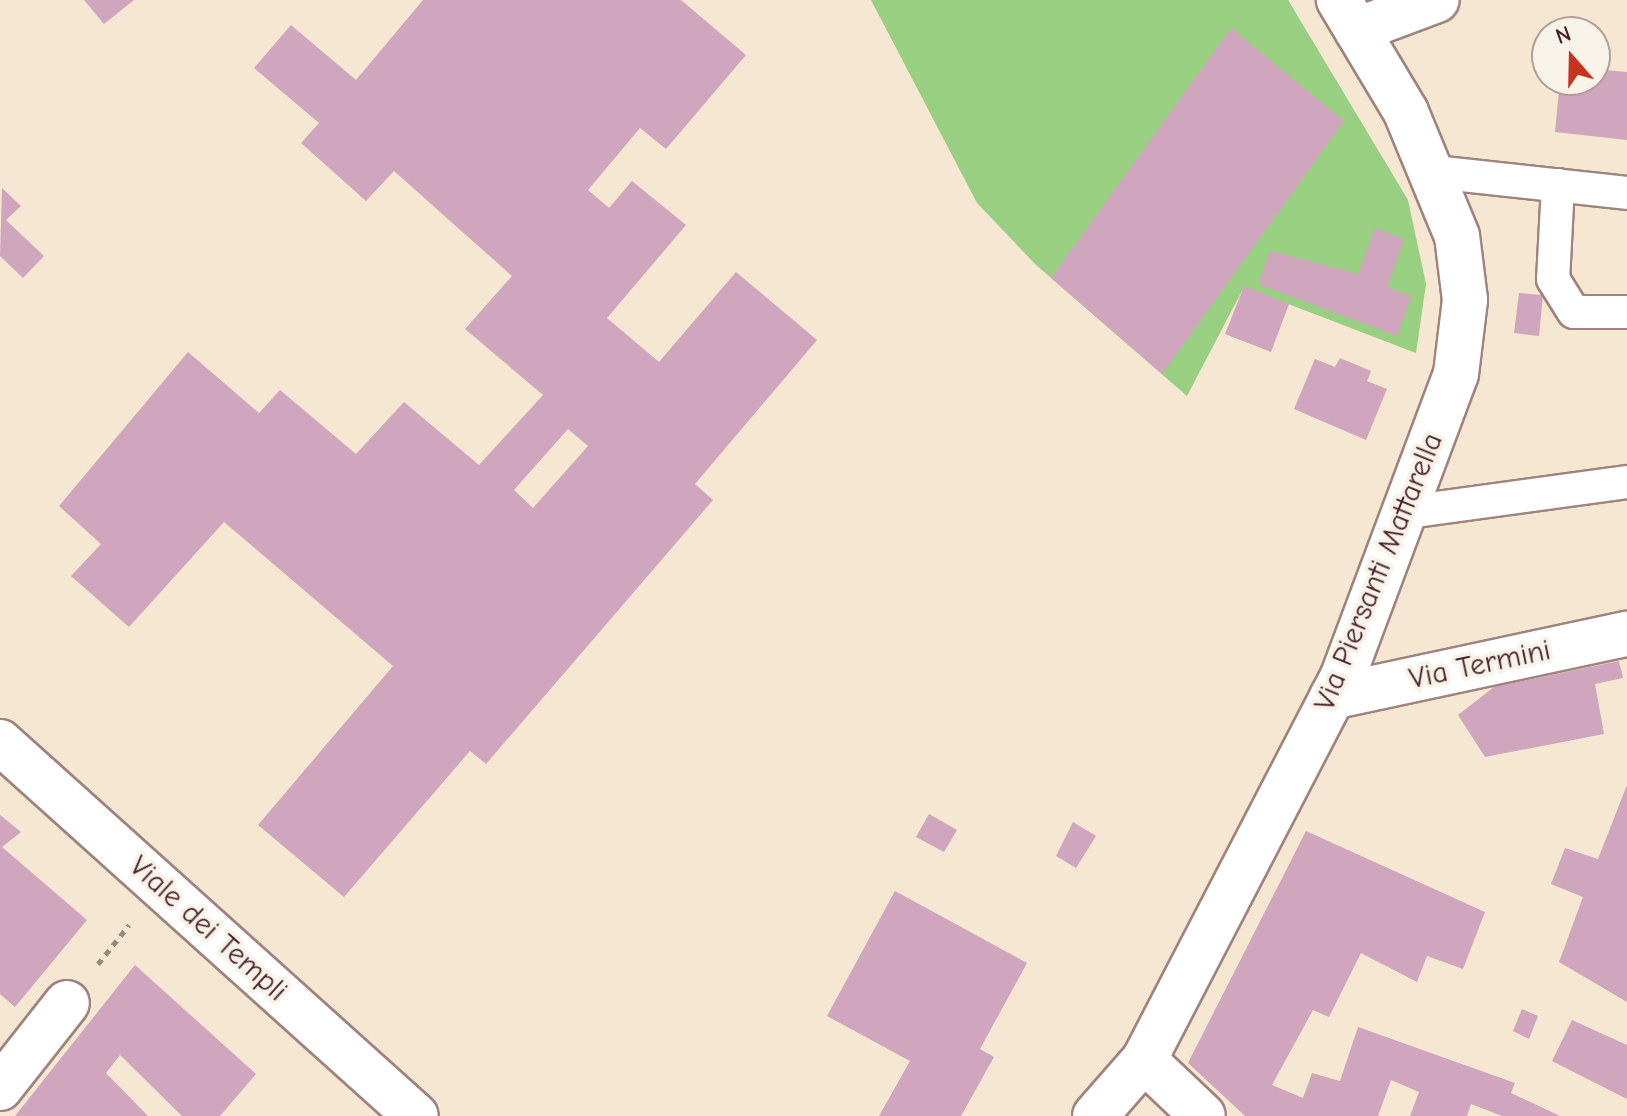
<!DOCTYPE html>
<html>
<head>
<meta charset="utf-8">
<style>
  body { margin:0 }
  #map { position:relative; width:1627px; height:1116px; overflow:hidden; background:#f5e7d1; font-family:"Comic Neue",sans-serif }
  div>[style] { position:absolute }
  .green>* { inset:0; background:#99cf81 }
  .building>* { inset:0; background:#d0a5be }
  .path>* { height:5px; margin-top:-2.5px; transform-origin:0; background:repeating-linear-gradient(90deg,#a0837e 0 6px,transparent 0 12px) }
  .roads { filter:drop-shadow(2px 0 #a0837e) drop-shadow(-2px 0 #a0837e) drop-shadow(0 2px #a0837e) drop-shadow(0 -2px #a0837e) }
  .service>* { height:32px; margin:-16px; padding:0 16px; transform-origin:16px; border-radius:16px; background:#fff }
  .minor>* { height:44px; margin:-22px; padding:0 22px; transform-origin:22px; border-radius:22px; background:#fff }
  .tertiary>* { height:44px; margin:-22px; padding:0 22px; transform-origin:22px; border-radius:22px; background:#fff }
  .secondary>* { height:44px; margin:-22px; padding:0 22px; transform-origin:22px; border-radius:22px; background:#fff }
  span { translate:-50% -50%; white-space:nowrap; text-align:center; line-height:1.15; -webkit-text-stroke:8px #f7f3e8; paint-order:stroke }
  .street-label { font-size:30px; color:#4a1f2b }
  .north { position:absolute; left:1531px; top:16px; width:80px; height:80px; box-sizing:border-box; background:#f7f3e8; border:2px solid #b29e9c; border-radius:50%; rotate:340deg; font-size:22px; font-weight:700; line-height:32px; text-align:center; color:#4a1f2b }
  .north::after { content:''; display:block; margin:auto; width:28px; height:36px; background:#c8321e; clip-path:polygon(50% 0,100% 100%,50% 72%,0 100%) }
</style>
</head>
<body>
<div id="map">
  <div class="green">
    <div style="clip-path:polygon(871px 0,1288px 0,1408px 200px,1426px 284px,1416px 353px,1244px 287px,1187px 396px,1035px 264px,977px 203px)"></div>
  </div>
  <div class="building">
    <div style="clip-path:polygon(84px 0,134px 0,104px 24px)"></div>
    <div style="clip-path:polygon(evenodd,423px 0,681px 0,746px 55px,666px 149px,640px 128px,588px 190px,609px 208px,632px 181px,686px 225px,607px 318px,659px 362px,736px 272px,817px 340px,695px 484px,713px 500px,486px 764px,470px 751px,344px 897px,258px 825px,393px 666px,224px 522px,129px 627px,71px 576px,101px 544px,59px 506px,188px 352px,259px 413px,280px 390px,356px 454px,404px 402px,479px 465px,543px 395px,465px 329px,512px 276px,394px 171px,366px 201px,301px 143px,319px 123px,254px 68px,291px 25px,356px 80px,423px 0,568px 429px,588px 446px,533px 508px,514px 490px,568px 429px)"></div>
    <div style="clip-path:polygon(1231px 28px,1344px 121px,1162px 374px,1051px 278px)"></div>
    <div style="clip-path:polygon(1595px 69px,1627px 72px,1627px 140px,1555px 132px,1560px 80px,1595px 80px)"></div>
    <div style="clip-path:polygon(2px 188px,21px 206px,6px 220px,44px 256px,23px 278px,0 256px)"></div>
    <div style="clip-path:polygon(1375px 228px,1404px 239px,1387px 287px,1411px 296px,1397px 336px,1258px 284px,1270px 251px,1358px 274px)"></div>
    <div style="clip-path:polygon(1244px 286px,1289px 304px,1271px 352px,1225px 334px)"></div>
    <div style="clip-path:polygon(1519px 293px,1543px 295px,1539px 336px,1514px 333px)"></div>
    <div style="clip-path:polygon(1340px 358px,1371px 371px,1367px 381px,1387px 389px,1366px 440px,1294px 409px,1315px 359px,1335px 367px)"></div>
    <div style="clip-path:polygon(1619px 661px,1623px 678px,1595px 684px,1604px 734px,1485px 757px,1458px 715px,1494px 687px)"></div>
    <div style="clip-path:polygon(1627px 785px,1627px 1002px,1559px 962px,1583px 897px,1551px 884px,1565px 848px,1598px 859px)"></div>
    <div style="clip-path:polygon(929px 814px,957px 830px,944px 852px,916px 837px)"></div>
    <div style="clip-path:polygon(0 815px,21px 832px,2px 847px,87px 920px,15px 1007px,0 994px)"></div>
    <div style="clip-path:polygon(1073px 822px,1096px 836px,1076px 868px,1056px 856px)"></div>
    <div style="clip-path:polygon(1306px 831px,1485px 912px,1463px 969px,1427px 956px,1417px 982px,1361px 953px,1329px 1017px,1313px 1010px,1272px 1085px,1303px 1098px,1312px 1073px,1340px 1081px,1358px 1027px,1515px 1083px,1511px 1093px,1560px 1116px,1502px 1116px,1471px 1104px,1467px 1116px,1410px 1116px,1419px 1092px,1391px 1080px,1378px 1116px,1245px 1116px,1188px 1063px)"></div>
    <div style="clip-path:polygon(895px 891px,1027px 963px,980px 1049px,994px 1057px,961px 1116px,879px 1116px,910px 1061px,827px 1016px)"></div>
    <div style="clip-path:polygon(135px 965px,256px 1074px,220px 1116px,182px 1116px,120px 1055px,106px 1073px,148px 1116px,15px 1116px)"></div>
    <div style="clip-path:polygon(1522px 1009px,1538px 1016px,1529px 1039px,1513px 1031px)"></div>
    <div style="clip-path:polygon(1572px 1020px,1627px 1045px,1627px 1099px,1552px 1061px)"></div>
  </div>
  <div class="path">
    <div style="left:98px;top:964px;width:50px;rotate:-51.5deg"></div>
  </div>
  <div class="roads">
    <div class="service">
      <div style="left:1434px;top:172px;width:194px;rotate:6.2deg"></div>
      <div style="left:1558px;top:185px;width:94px;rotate:93deg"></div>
      <div style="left:1553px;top:279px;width:39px;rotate:58deg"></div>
      <div style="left:1574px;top:312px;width:53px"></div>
      <div style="left:1408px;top:512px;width:221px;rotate:-7.8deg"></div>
    </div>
    <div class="minor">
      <div style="left:1357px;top:30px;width:85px;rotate:-20.6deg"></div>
      <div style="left:1332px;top:697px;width:302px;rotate:-12.1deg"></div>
      <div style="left:1144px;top:1060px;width:81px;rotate:43.5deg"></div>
      <div style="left:0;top:1088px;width:108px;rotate:-51.8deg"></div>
    </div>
    <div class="tertiary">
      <div style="left:1095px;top:1116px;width:74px;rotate:-48.8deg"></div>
      <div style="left:1144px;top:1060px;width:433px;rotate:-62.6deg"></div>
      <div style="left:1343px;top:676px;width:322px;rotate:-69.5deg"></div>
      <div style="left:1456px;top:374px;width:75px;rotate:-83.1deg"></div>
      <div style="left:1465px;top:300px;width:64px;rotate:-97.1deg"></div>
      <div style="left:1457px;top:236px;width:134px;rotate:-112.4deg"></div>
      <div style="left:1406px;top:112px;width:131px;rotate:-120.9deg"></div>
    </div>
    <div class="secondary">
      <div style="left:0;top:742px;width:559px;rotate:41.96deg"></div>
    </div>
  </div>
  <div class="street-label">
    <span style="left:1379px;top:572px;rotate:-68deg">Via Piersanti Mattarella</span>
    <span style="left:1480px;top:665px;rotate:-12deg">Via Termini</span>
    <span style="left:208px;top:929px;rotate:42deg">Viale dei Templi</span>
  </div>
  <div class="north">N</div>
</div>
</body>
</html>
